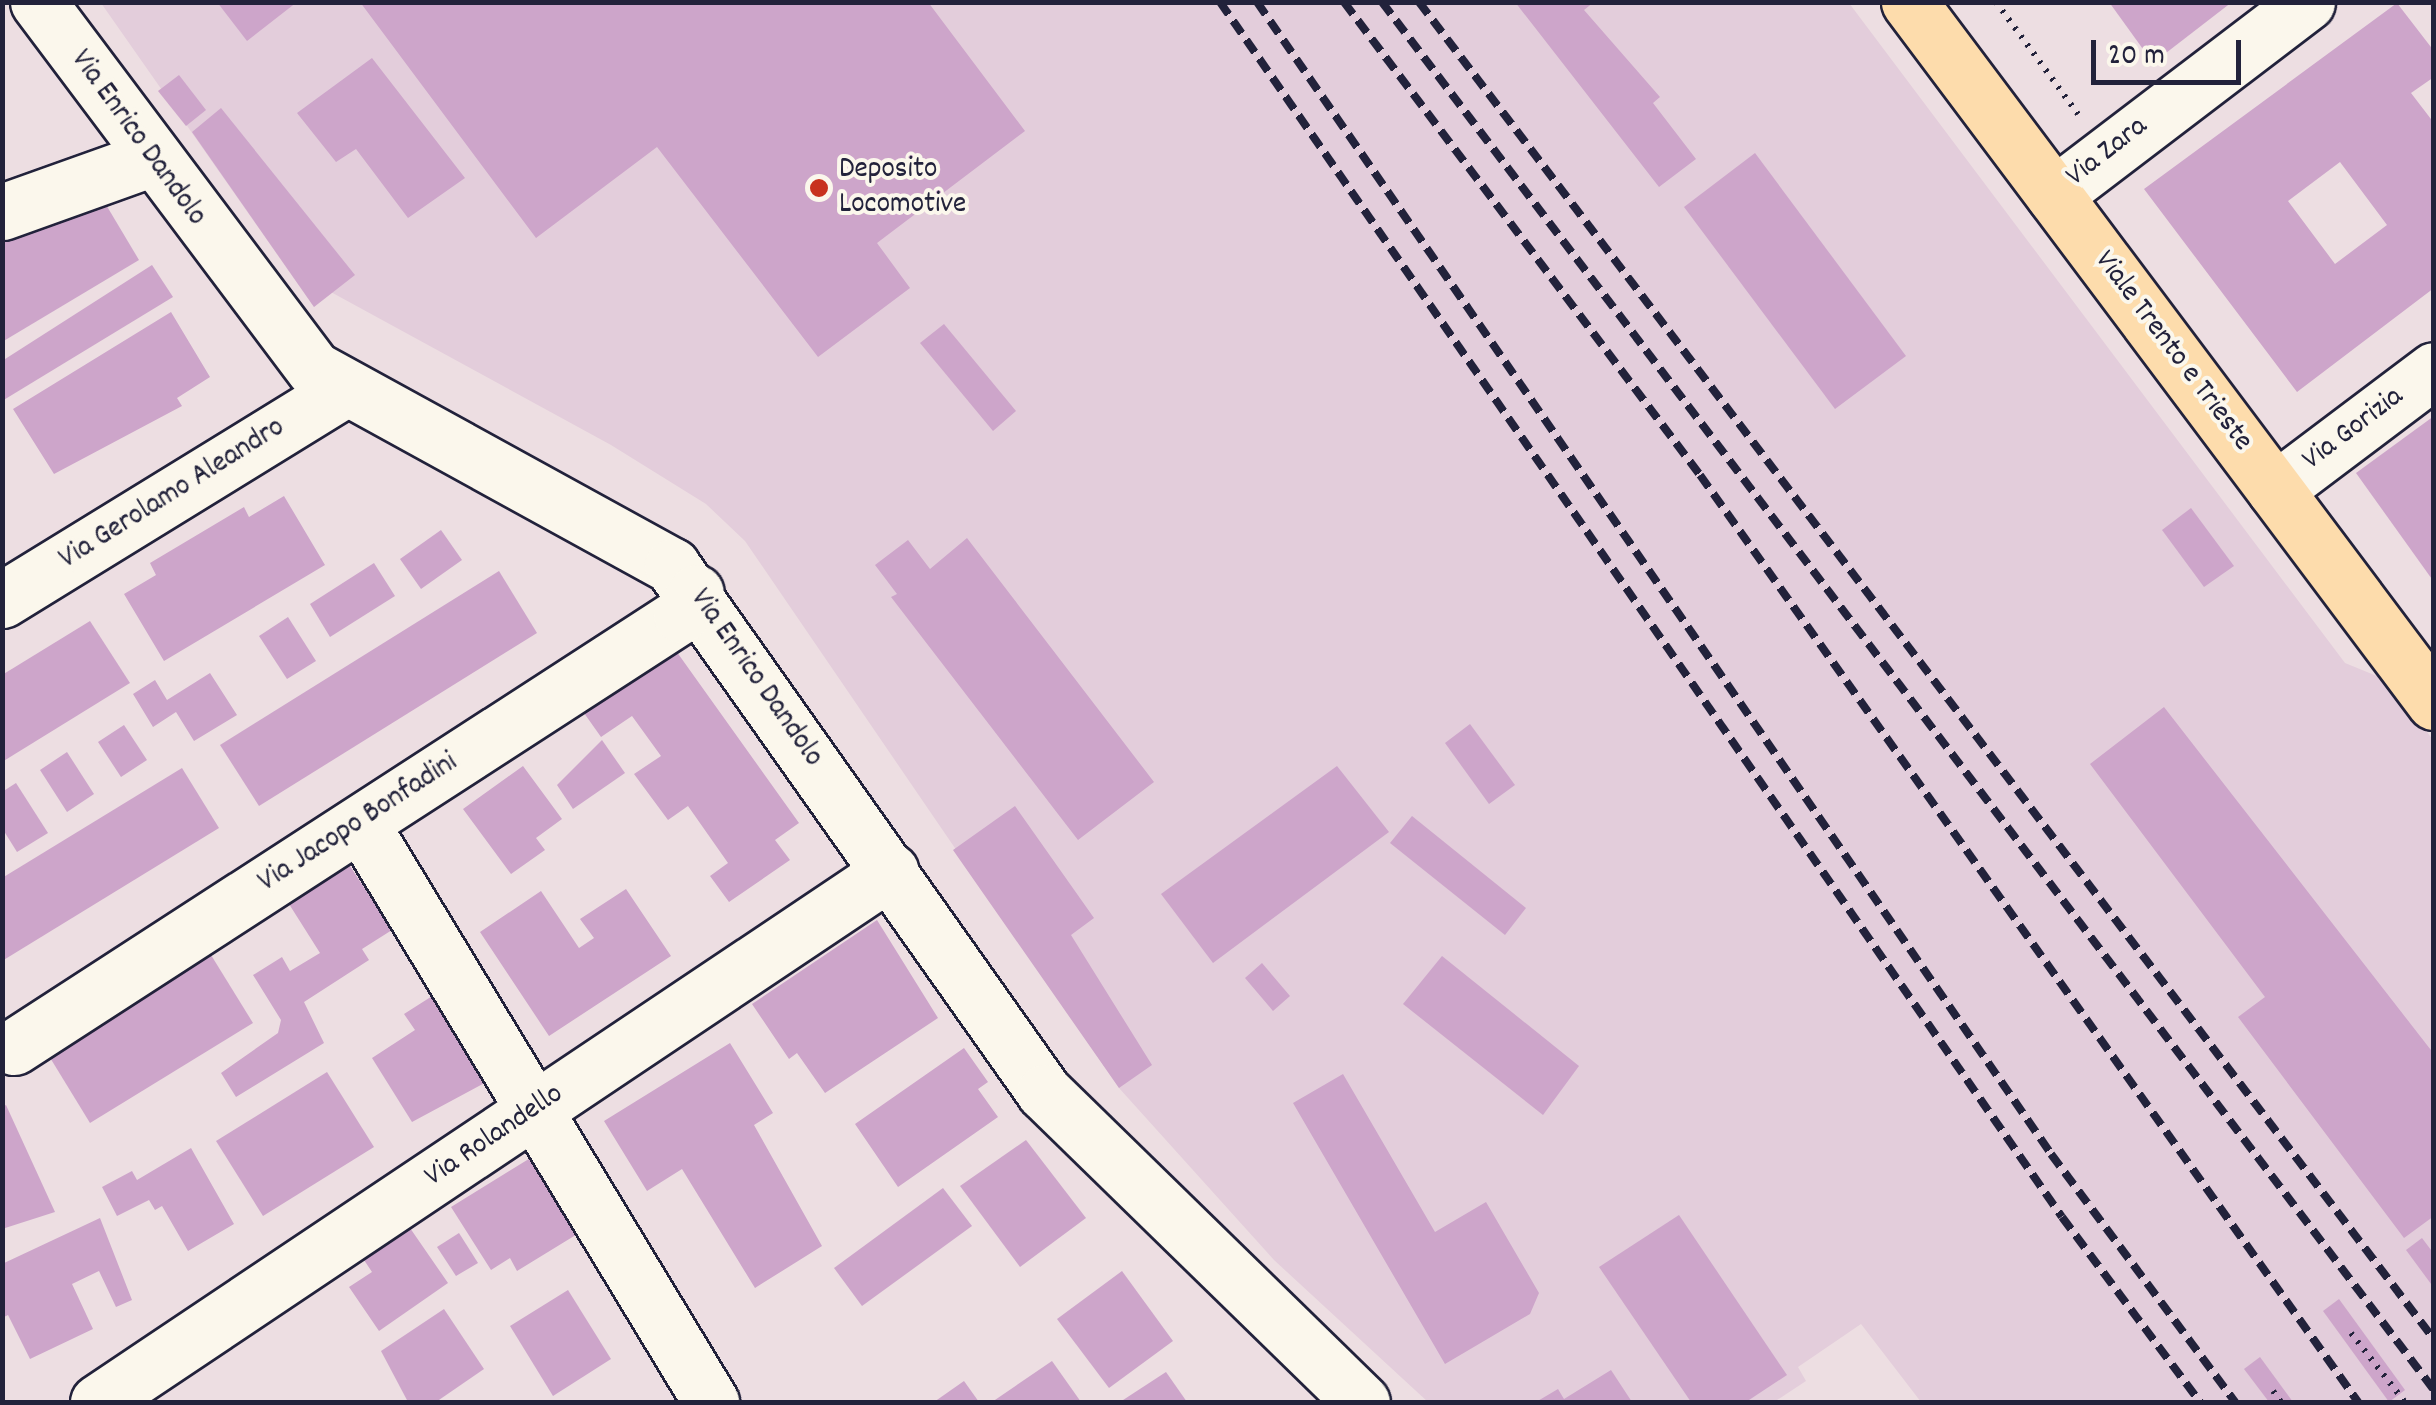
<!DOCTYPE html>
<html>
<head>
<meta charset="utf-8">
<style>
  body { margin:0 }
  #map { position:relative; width:2436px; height:1405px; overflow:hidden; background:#eddee2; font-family:Dekko,sans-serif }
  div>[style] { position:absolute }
  .built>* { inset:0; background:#e3cddb }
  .building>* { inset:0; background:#cda5ca }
  .path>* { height:6px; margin-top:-3px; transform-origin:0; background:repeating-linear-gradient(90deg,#22223b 0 2.5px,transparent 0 10.5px) }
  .roads { filter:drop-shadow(2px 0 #22223b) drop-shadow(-2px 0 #22223b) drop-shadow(0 2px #22223b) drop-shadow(0 -2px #22223b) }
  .street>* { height:55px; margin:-27.5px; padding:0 27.5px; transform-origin:27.5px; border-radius:27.5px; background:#fbf7ec }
  .primary>* { height:55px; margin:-27.5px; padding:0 27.5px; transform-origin:27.5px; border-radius:27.5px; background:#fddcac }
  .rail>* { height:8px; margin-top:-4px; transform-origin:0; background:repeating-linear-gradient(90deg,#22223b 0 15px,transparent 0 23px) }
  .dots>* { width:28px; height:28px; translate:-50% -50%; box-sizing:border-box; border:5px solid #fbf7ec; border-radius:50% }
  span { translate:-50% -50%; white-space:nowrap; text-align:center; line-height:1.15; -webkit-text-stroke:8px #fbf7ec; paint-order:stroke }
  .street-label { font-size:30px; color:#22223b }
  .poi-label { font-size:30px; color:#22223b }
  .left { translate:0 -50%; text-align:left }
  .frame { position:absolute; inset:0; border:5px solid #22223b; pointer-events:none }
  .scale { position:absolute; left:2091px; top:40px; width:150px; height:45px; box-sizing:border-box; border:5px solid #22223b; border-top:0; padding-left:12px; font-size:30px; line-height:35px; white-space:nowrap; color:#22223b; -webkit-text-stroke:8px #fbf7ec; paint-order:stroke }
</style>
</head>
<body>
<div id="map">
  <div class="built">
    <div style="clip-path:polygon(101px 3px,1849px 3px,2345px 663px,2389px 681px,2433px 740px,2433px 1402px,1921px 1402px,1861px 1324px,1798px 1367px,1806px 1381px,1774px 1402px,1428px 1402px,1274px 1260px,1119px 1088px,745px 541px,706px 504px,611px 445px,329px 291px,314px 307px)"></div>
  </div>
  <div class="building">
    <div style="clip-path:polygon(217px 2px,297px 2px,247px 41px)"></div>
    <div style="clip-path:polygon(360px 2px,928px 2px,1025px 131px,877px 243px,910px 288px,818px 357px,657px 147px,536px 238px)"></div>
    <div style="clip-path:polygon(1515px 2px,1594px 2px,1584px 10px,1660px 97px,1653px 103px,1696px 159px,1659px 187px)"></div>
    <div style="clip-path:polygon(2109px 2px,2232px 2px,2153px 63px)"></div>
    <div style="clip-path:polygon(evenodd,2397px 3px,2434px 51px,2434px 77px,2411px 93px,2434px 123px,2434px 288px,2297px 392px,2144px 189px,2397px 3px,2340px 162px,2387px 225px,2335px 264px,2288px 201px,2340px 162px)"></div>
    <div style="clip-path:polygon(372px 58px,465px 178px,408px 218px,356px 149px,336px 162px,297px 113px)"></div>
    <div style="clip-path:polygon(179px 75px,206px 110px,186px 126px,158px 91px)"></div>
    <div style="clip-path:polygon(221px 108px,355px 275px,314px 307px,192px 132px)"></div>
    <div style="clip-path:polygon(1755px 153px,1906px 356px,1835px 409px,1684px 207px)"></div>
    <div style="clip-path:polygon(99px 193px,139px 260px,2px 342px,2px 238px)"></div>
    <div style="clip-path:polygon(152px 265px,173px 297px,2px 401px,2px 361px)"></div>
    <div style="clip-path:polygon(171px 312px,210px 377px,177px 398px,182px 406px,54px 474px,13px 409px)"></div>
    <div style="clip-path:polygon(944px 324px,1016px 411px,993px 431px,920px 343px)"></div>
    <div style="clip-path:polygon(2434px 416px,2434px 582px,2356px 473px)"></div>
    <div style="clip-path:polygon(284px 496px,325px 565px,164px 661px,124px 594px,156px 575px,150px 563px,244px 507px,249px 517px)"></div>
    <div style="clip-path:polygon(2191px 508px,2234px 566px,2204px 587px,2162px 530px)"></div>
    <div style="clip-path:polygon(441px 530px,462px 560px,421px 589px,400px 559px)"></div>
    <div style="clip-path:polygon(967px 538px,1154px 782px,1078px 840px,891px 597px,897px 594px,875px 565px,908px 540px,930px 569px)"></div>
    <div style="clip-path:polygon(374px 563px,395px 596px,330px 637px,310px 604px)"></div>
    <div style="clip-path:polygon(499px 571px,537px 633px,259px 806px,220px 745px)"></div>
    <div style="clip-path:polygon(288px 617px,316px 661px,287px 679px,259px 636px)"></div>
    <div style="clip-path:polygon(90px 621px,130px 683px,2px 762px,2px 675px)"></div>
    <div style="clip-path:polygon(674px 648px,799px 823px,775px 840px,790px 860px,729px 902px,710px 876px,728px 863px,688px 806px,668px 820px,634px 774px,661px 756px,632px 716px,601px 737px,584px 713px)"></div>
    <div style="clip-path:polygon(210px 673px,237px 715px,194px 741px,176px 712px,153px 727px,133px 694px,155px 680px,167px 700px)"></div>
    <div style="clip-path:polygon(2164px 707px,2434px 1054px,2434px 1216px,2404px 1238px,2238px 1017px,2265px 997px,2090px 764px)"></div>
    <div style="clip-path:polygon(1470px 724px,1515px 785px,1489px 804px,1445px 743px)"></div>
    <div style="clip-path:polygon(124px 725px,147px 760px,121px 777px,98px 742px)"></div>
    <div style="clip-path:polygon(602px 740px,625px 773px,573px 809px,557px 785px)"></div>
    <div style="clip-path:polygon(67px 752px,94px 794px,67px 812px,40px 770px)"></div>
    <div style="clip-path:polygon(523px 766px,562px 819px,536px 838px,545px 850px,511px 874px,463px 809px)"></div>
    <div style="clip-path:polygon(1337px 766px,1389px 832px,1213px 963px,1161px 894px)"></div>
    <div style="clip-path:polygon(182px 768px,219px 828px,2px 961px,2px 878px)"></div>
    <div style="clip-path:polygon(16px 783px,48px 833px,17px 852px,2px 828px,2px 792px)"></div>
    <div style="clip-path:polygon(1015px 806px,1094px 918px,1071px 935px,1152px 1065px,1119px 1088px,953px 850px)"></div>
    <div style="clip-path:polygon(1412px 816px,1526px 908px,1505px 935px,1390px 843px)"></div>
    <div style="clip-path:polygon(346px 860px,392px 930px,362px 949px,369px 960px,304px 1002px,324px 1043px,236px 1097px,221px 1073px,278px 1033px,281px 1020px,253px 975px,282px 957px,290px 971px,320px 953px,289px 904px)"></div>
    <div style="clip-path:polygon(626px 889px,671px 956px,549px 1036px,480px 932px,541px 891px,579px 948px,594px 938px,580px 919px)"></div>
    <div style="clip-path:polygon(877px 920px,938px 1018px,825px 1093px,797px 1053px,789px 1059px,752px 1004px)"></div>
    <div style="clip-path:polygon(211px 955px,253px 1023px,90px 1123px,49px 1056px)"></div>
    <div style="clip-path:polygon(1442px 956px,1579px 1066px,1543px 1115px,1403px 1004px)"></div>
    <div style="clip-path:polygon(1262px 963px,1290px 996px,1273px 1011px,1245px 978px)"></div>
    <div style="clip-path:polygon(437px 993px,492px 1079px,412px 1122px,372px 1058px,415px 1030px,404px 1014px)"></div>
    <div style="clip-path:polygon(730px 1043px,773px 1113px,754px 1125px,822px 1246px,755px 1288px,682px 1169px,647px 1191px,604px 1121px)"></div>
    <div style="clip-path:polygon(964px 1048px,988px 1082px,978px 1089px,998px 1117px,898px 1187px,855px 1124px)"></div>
    <div style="clip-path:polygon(327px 1072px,374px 1147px,263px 1216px,216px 1141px)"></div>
    <div style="clip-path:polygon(1343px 1074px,1435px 1232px,1486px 1202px,1539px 1293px,1530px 1314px,1445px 1364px,1293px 1103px)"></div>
    <div style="clip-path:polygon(6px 1105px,55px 1212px,2px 1229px,2px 1107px)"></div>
    <div style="clip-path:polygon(1026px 1140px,1086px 1218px,1020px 1267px,960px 1186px)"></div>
    <div style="clip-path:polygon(191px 1148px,234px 1224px,188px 1251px,162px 1206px,155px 1210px,149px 1200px,117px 1216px,102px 1187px,132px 1171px,137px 1180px)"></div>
    <div style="clip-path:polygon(532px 1157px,579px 1233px,517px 1271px,510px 1258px,491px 1270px,451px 1207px)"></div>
    <div style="clip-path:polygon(943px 1188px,972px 1226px,862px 1306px,834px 1268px)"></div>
    <div style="clip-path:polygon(1679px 1215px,1787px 1375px,1746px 1402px,1691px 1402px,1599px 1267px)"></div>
    <div style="clip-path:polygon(100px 1218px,132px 1300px,116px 1307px,99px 1271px,72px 1284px,93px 1329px,30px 1359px,8px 1315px,2px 1318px,2px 1264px)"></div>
    <div style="clip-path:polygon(410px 1228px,448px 1283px,379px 1331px,349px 1287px,372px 1272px,364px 1260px)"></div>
    <div style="clip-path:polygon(459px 1233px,478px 1263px,456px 1276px,437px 1247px)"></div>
    <div style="clip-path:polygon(2422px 1238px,2434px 1254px,2434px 1288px,2406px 1250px)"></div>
    <div style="clip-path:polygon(1122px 1271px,1173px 1341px,1109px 1388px,1057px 1319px)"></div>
    <div style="clip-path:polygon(568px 1290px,611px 1359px,553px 1396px,510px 1326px)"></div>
    <div style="clip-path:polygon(2339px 1299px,2405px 1390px,2389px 1402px,2323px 1311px)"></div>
    <div style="clip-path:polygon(444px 1309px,484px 1369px,436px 1402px,408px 1402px,381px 1351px)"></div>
    <div style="clip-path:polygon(2260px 1357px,2293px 1402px,2269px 1402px,2244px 1369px)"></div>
    <div style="clip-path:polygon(1052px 1361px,1081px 1402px,992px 1402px)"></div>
    <div style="clip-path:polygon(1611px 1370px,1632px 1402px,1536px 1402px,1558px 1389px,1564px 1399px)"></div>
    <div style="clip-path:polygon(1166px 1372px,1187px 1402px,1120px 1402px)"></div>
    <div style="clip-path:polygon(964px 1381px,979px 1402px,934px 1402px)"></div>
  </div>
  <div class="path">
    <div style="left:1996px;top:2px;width:139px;rotate:53.8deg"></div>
    <div style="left:2433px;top:1271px;width:1px;rotate:45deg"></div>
    <div style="left:2351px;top:1333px;width:88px;rotate:52deg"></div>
    <div style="left:2273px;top:1391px;width:14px;rotate:54deg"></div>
  </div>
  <div class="roads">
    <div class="street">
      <div style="left:38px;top:2px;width:459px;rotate:53.1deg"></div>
      <div style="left:314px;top:369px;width:409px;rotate:28.8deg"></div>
      <div style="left:672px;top:566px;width:644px;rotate:54.73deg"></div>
      <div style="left:1044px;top:1092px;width:444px;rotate:44.3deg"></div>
      <div style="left:2054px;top:195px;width:318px;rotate:-37.3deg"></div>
      <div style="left:2px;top:212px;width:157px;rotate:-19.7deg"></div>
      <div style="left:2275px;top:490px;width:199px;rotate:-37deg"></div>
      <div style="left:2px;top:600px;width:400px;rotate:-31.6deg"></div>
      <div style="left:361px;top:824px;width:676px;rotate:58.8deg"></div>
      <div style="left:14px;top:1047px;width:795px;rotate:-32.93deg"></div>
      <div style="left:681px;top:615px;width:27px;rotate:-57deg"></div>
      <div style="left:98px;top:1402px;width:954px;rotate:-33.81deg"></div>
    </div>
    <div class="primary">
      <div style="left:1909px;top:2px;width:875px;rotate:53.13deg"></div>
    </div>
  </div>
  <div class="rail">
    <div style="left:1220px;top:2px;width:1478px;rotate:55.28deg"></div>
    <div style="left:2062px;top:1217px;width:231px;rotate:53.3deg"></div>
    <div style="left:1257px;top:2px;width:1399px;rotate:55.42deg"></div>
    <div style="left:2051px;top:1154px;width:309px;rotate:53.4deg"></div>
    <div style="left:1344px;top:2px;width:592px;rotate:53.03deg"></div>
    <div style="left:1700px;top:475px;width:1137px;rotate:54.63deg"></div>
    <div style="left:1382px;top:2px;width:1742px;rotate:52.84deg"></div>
    <div style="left:1419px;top:2px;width:1679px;rotate:52.8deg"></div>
  </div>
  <div class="dots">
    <div style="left:819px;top:188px;background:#c8321e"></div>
  </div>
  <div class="street-label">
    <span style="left:137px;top:139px;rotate:54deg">Via Enrico Dandolo</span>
    <span style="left:2108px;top:153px;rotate:-38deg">Via Zara</span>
    <span style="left:2172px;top:352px;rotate:53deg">Viale Trento e Trieste</span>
    <span style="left:2354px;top:430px;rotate:-37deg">Via Gorizia</span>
    <span style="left:173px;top:495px;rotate:-32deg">Via Gerolamo Aleandro</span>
    <span style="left:755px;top:679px;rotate:55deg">Via Enrico Dandolo</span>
    <span style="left:359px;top:824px;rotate:-33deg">Via Jacopo Bonfadini</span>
    <span style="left:495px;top:1137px;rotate:-34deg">Via Rolandello</span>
  </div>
  <div class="poi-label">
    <span class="left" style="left:839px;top:188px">Deposito<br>Locomotive</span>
  </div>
  <div class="frame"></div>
  <div class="scale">20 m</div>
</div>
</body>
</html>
